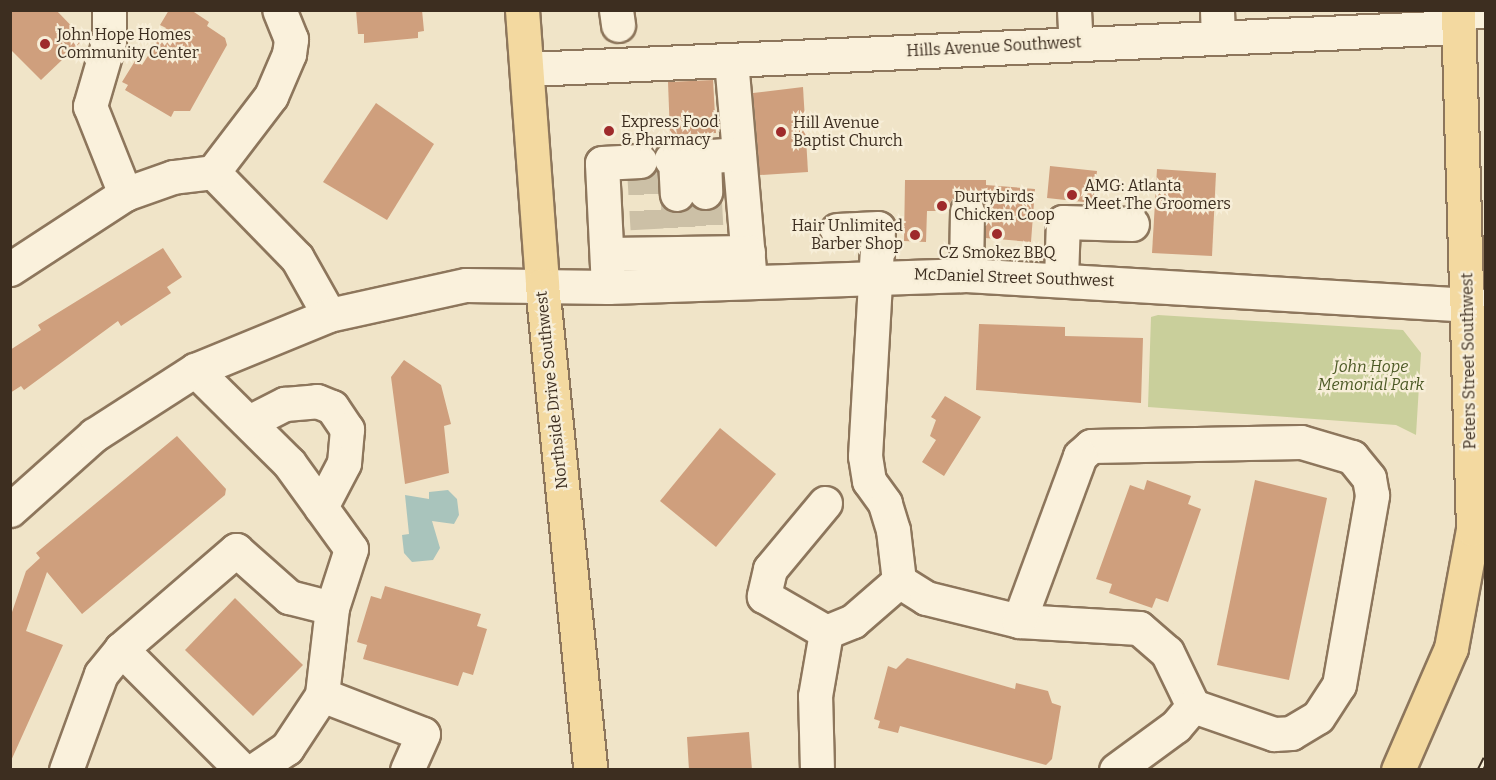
<!DOCTYPE html>
<html>
<head>
<meta charset="utf-8">
<style>
  body { margin:0 }
  #map { position:relative; width:1496px; height:780px; overflow:hidden; background:#f0e4c8; font-family:Bitter,serif }
  div>[style] { position:absolute }
  .green>* { inset:0; background:#c9cf9b }
  .water>* { inset:0; background:#a9c4bc }
  .building>* { inset:0; background:#cf9f7d }
  .minor-tunnel>* { height:33px; margin-top:-16.5px; transform-origin:0; background:repeating-linear-gradient(90deg,#ccc0a6 0 33px,transparent 0 49px) }
  .roads { filter:drop-shadow(2px 0 #8d765c) drop-shadow(-2px 0 #8d765c) drop-shadow(0 2px #8d765c) drop-shadow(0 -2px #8d765c) }
  .minor>* { height:33px; margin:-16.5px; padding:0 16.5px; transform-origin:16.5px; border-radius:16.5px; background:#faf1dc }
  .major>* { height:33px; margin:-16.5px; padding:0 16.5px; transform-origin:16.5px; border-radius:16.5px; background:#f3d9a0 }
  .rail>* { height:7px; margin-top:-3.5px; transform-origin:0; background:repeating-linear-gradient(90deg,#f7eed8 0 14px,#3d2e20 0 28px); box-sizing:border-box; border-block:2px solid #3d2e20 }
  .dots>* { width:16px; height:16px; translate:-50% -50%; box-sizing:border-box; border:3px solid #f7eed8; border-radius:50% }
  span { translate:-50% -50%; white-space:nowrap; text-align:center; line-height:1.15; -webkit-text-stroke:4.5px #f7eed8; paint-order:stroke }
  .poi-label { font-size:16px; color:#3d2e20 }
  .left { translate:0 -50%; text-align:left }
  .right { translate:-100% -50%; text-align:right }
  .street-label { font-size:16px; color:#3d2e20 }
  .park-label { font-size:16px; color:#4d5a26; font-style:italic }
  .frame { position:absolute; inset:0; border:12px solid #3d2e20; pointer-events:none }
</style>
</head>
<body>
<div id="map">
  <div class="green">
    <div style="clip-path:polygon(1158px 315px,1403px 330px,1421px 353px,1416px 435px,1396px 425px,1148px 407px,1151px 317px)"></div>
  </div>
  <div class="water">
    <div style="clip-path:polygon(448px 490px,457px 499px,459px 515px,454px 524px,432px 521px,440px 548px,433px 560px,412px 562px,404px 553px,402px 535px,409px 534px,405px 495px,429px 499px,429px 492px)"></div>
  </div>
  <div class="building">
    <div style="clip-path:polygon(10px 10px,56px 10px,84px 39px,41px 80px,10px 49px)"></div>
    <div style="clip-path:polygon(169px 10px,191px 10px,209px 22px,207px 26px,225px 38px,227px 45px,190px 111px,174px 111px,171px 117px,125px 90px,128px 85px,122px 82px,135px 61px,142px 65px,166px 28px,160px 25px)"></div>
    <div style="clip-path:polygon(356px 10px,422px 10px,424px 31px,418px 32px,418px 38px,364px 43px,364px 34px,358px 34px)"></div>
    <div style="clip-path:polygon(713px 80px,716px 133px,670px 135px,668px 82px)"></div>
    <div style="clip-path:polygon(803px 87px,808px 172px,760px 175px,753px 93px)"></div>
    <div style="clip-path:polygon(376px 103px,434px 144px,387px 220px,323px 182px)"></div>
    <div style="clip-path:polygon(1050px 166px,1097px 171px,1093px 203px,1047px 198px)"></div>
    <div style="clip-path:polygon(1157px 169px,1216px 173px,1212px 256px,1152px 253px)"></div>
    <div style="clip-path:polygon(905px 180px,986px 180px,986px 185px,1035px 189px,1031px 242px,985px 238px,987px 211px,977px 195px,967px 192px,951px 201px,948px 211px,927px 211px,926px 242px,904px 241px)"></div>
    <div style="clip-path:polygon(163px 248px,182px 277px,167px 287px,171px 293px,121px 326px,118px 321px,24px 390px,21px 386px,10px 393px,10px 350px,41px 330px,38px 325px)"></div>
    <div style="clip-path:polygon(979px 324px,1065px 327px,1065px 336px,1143px 338px,1141px 403px,976px 390px)"></div>
    <div style="clip-path:polygon(404px 360px,441px 385px,451px 424px,444px 426px,449px 473px,405px 484px,391px 377px)"></div>
    <div style="clip-path:polygon(945px 396px,981px 417px,944px 476px,922px 462px,936px 440px,930px 436px,936px 420px,931px 417px)"></div>
    <div style="clip-path:polygon(720px 428px,776px 474px,716px 547px,660px 501px)"></div>
    <div style="clip-path:polygon(177px 436px,226px 489px,225px 495px,82px 614px,47px 572px,26px 631px,63px 645px,10px 763px,10px 618px,26px 571px,40px 558px,36px 553px)"></div>
    <div style="clip-path:polygon(1147px 480px,1191px 496px,1188px 504px,1201px 509px,1168px 602px,1156px 598px,1152px 608px,1109px 593px,1112px 584px,1096px 579px,1130px 485px,1144px 490px)"></div>
    <div style="clip-path:polygon(1255px 480px,1327px 498px,1289px 680px,1217px 665px)"></div>
    <div style="clip-path:polygon(385px 586px,481px 614px,477px 626px,487px 629px,473px 675px,463px 672px,458px 686px,363px 659px,367px 645px,357px 642px,371px 596px,381px 599px)"></div>
    <div style="clip-path:polygon(235px 598px,303px 665px,253px 716px,185px 650px)"></div>
    <div style="clip-path:polygon(907px 658px,1015px 689px,1016px 683px,1048px 691px,1052px 703px,1061px 706px,1052px 759px,1046px 765px,900px 726px,898px 733px,878px 728px,880px 721px,874px 719px,888px 666px,896px 669px)"></div>
    <div style="clip-path:polygon(749px 732px,752px 770px,689px 770px,687px 737px)"></div>
  </div>
  <div class="minor-tunnel">
    <div style="left:643px;top:161px;width:68px;rotate:86.6deg"></div>
    <div style="left:705px;top:192px;width:34px;rotate:87deg"></div>
    <div style="left:677px;top:194px;width:34px;rotate:87deg"></div>
  </div>
  <div class="roads">
    <div class="minor">
      <div style="left:109px;top:10px;width:31px;rotate:90deg"></div>
      <div style="left:109px;top:41px;width:68px;rotate:106.3deg"></div>
      <div style="left:90px;top:106px;width:95px;rotate:68.3deg"></div>
      <div style="left:616px;top:10px;width:15px;rotate:82deg"></div>
      <div style="left:1074px;top:10px;width:34px;rotate:87deg"></div>
      <div style="left:1217px;top:10px;width:28px;rotate:88deg"></div>
      <div style="left:1458px;top:11px;width:28px"></div>
      <div style="left:731px;top:60px;width:222px;rotate:85.1deg"></div>
      <div style="left:529px;top:69px;width:931px;rotate:-2.59deg"></div>
      <div style="left:704px;top:157px;width:35px;rotate:88deg"></div>
      <div style="left:671px;top:159px;width:68px;rotate:-4.2deg"></div>
      <div style="left:675px;top:159px;width:35px;rotate:87deg"></div>
      <div style="left:213px;top:172px;width:120px;rotate:45.7deg"></div>
      <div style="left:297px;top:258px;width:65px;rotate:60.7deg"></div>
      <div style="left:607px;top:254px;width:141px;rotate:-0.8deg"></div>
      <div style="left:10px;top:269px;width:137px;rotate:-33.1deg"></div>
      <div style="left:125px;top:194px;width:51px;rotate:-19.5deg"></div>
      <div style="left:173px;top:177px;width:40px;rotate:-7.1deg"></div>
      <div style="left:213px;top:172px;width:96px;rotate:-52.7deg"></div>
      <div style="left:271px;top:96px;width:46px;rotate:-66.8deg"></div>
      <div style="left:289px;top:54px;width:15px;rotate:-82deg"></div>
      <div style="left:291px;top:39px;width:31px;rotate:-112deg"></div>
      <div style="left:966px;top:275px;width:64px;rotate:-89.1deg"></div>
      <div style="left:1061px;top:278px;width:56px;rotate:-88deg"></div>
      <div style="left:1063px;top:222px;width:69px;rotate:1.7deg"></div>
      <div style="left:608px;top:287px;width:124px;rotate:-92.8deg"></div>
      <div style="left:602px;top:163px;width:38px;rotate:-3deg"></div>
      <div style="left:195px;top:370px;width:132px;rotate:44.7deg"></div>
      <div style="left:289px;top:463px;width:106px;rotate:54.2deg"></div>
      <div style="left:351px;top:549px;width:62px;rotate:107.9deg"></div>
      <div style="left:332px;top:608px;width:88px;rotate:96.6deg"></div>
      <div style="left:322px;top:695px;width:64px;rotate:123.4deg"></div>
      <div style="left:287px;top:748px;width:40px;rotate:146deg"></div>
      <div style="left:251px;top:421px;width:38px;rotate:-27deg"></div>
      <div style="left:285px;top:404px;width:32px;rotate:-5deg"></div>
      <div style="left:317px;top:401px;width:16px;rotate:22deg"></div>
      <div style="left:332px;top:407px;width:27px;rotate:56deg"></div>
      <div style="left:347px;top:429px;width:34px;rotate:95deg"></div>
      <div style="left:344px;top:463px;width:50px;rotate:117.6deg"></div>
      <div style="left:825px;top:503px;width:86px;rotate:129.8deg"></div>
      <div style="left:770px;top:569px;width:28px;rotate:103deg"></div>
      <div style="left:764px;top:596px;width:72px;rotate:30.1deg"></div>
      <div style="left:826px;top:632px;width:29px;rotate:-22deg"></div>
      <div style="left:853px;top:621px;width:61px;rotate:-41deg"></div>
      <div style="left:899px;top:581px;width:51px;rotate:-96.7deg"></div>
      <div style="left:893px;top:530px;width:28px;rotate:-107deg"></div>
      <div style="left:885px;top:503px;width:27px;rotate:-126deg"></div>
      <div style="left:869px;top:481px;width:25px;rotate:-99deg"></div>
      <div style="left:865px;top:456px;width:228px;rotate:-86.7deg"></div>
      <div style="left:878px;top:228px;width:41px;rotate:177.2deg"></div>
      <div style="left:10px;top:510px;width:113px;rotate:-41.8deg"></div>
      <div style="left:94px;top:435px;width:120px;rotate:-32.8deg"></div>
      <div style="left:195px;top:370px;width:145px;rotate:-22.3deg"></div>
      <div style="left:329px;top:315px;width:140px;rotate:-12.4deg"></div>
      <div style="left:466px;top:285px;width:142px;rotate:0.8deg"></div>
      <div style="left:608px;top:287px;width:358px;rotate:-1.9deg"></div>
      <div style="left:966px;top:275px;width:521px;rotate:3.41deg"></div>
      <div style="left:899px;top:581px;width:32px;rotate:32deg"></div>
      <div style="left:926px;top:598px;width:96px;rotate:13.9deg"></div>
      <div style="left:1019px;top:621px;width:120px;rotate:3.3deg"></div>
      <div style="left:1139px;top:628px;width:37px;rotate:41deg"></div>
      <div style="left:1167px;top:652px;width:60px;rotate:64.3deg"></div>
      <div style="left:1193px;top:706px;width:86px;rotate:19.1deg"></div>
      <div style="left:1274px;top:734px;width:17px;rotate:-3deg"></div>
      <div style="left:1291px;top:733px;width:31px;rotate:-31deg"></div>
      <div style="left:1318px;top:717px;width:38px;rotate:-57deg"></div>
      <div style="left:1339px;top:685px;width:193px;rotate:-80.1deg"></div>
      <div style="left:1372px;top:495px;width:17px;rotate:-100deg"></div>
      <div style="left:1369px;top:478px;width:27px;rotate:-129deg"></div>
      <div style="left:1352px;top:457px;width:53px;rotate:-163.6deg"></div>
      <div style="left:1301px;top:442px;width:210px;rotate:178.9deg"></div>
      <div style="left:1091px;top:446px;width:15px;rotate:138deg"></div>
      <div style="left:1080px;top:456px;width:176px;rotate:110.3deg"></div>
      <div style="left:121px;top:649px;width:171px;rotate:45deg"></div>
      <div style="left:322px;top:695px;width:108px;rotate:21.1deg"></div>
      <div style="left:423px;top:734px;width:39px;rotate:114deg"></div>
      <div style="left:66px;top:770px;width:102px;rotate:-70deg"></div>
      <div style="left:101px;top:674px;width:32px;rotate:-51deg"></div>
      <div style="left:121px;top:649px;width:152px;rotate:-40.7deg"></div>
      <div style="left:236px;top:550px;width:71px;rotate:41.6deg"></div>
      <div style="left:289px;top:597px;width:44px;rotate:14.3deg"></div>
      <div style="left:817px;top:770px;width:74px;rotate:-91.5deg"></div>
      <div style="left:815px;top:696px;width:65px;rotate:-80.2deg"></div>
      <div style="left:1116px;top:770px;width:74px;rotate:-36.3deg"></div>
      <div style="left:1176px;top:726px;width:26px;rotate:-50deg"></div>
    </div>
    <div class="major">
      <div style="left:522px;top:10px;width:276px;rotate:85.8deg"></div>
      <div style="left:542px;top:285px;width:487px;rotate:84.3deg"></div>
      <div style="left:1398px;top:770px;width:133px;rotate:-66.5deg"></div>
      <div style="left:1451px;top:648px;width:121px;rotate:-79.5deg"></div>
      <div style="left:1473px;top:529px;width:519px;rotate:-91.66deg"></div>
    </div>
  </div>
  <div class="rail">
    <div style="left:1480px;top:770px;width:13px;rotate:-63deg"></div>
  </div>
  <div class="dots">
    <div style="left:45px;top:44px;background:#9e2a2b"></div>
    <div style="left:609px;top:131px;background:#9e2a2b"></div>
    <div style="left:781px;top:132px;background:#9e2a2b"></div>
    <div style="left:1072px;top:195px;background:#9e2a2b"></div>
    <div style="left:942px;top:206px;background:#9e2a2b"></div>
    <div style="left:997px;top:234px;background:#9e2a2b"></div>
    <div style="left:915px;top:235px;background:#9e2a2b"></div>
  </div>
  <div class="poi-label">
    <span class="left" style="left:57px;top:44px">John Hope Homes<br>Community Center</span>
    <span class="left" style="left:621px;top:131px">Express Food<br>&amp; Pharmacy</span>
    <span class="left" style="left:793px;top:132px">Hill Avenue<br>Baptist Church</span>
    <span class="left" style="left:1084px;top:195px">AMG: Atlanta<br>Meet The Groomers</span>
    <span class="left" style="left:954px;top:206px">Durtybirds<br>Chicken Coop</span>
    <span class="right" style="left:903px;top:235px">Hair Unlimited<br>Barber Shop</span>
    <span style="left:997px;top:253px">CZ Smokez BBQ</span>
  </div>
  <div class="street-label">
    <span style="left:994px;top:47px;rotate:-3deg">Hills Avenue Southwest</span>
    <span style="left:1014px;top:278px;rotate:2deg">McDaniel Street Southwest</span>
    <span style="left:1469px;top:361px;rotate:-91deg">Peters Street Southwest</span>
    <span style="left:552px;top:390px;rotate:-96deg">Northside Drive Southwest</span>
  </div>
  <div class="park-label">
    <span style="left:1371px;top:376px">John Hope<br>Memorial Park</span>
  </div>
  <div class="frame"></div>
</div>
</body>
</html>
